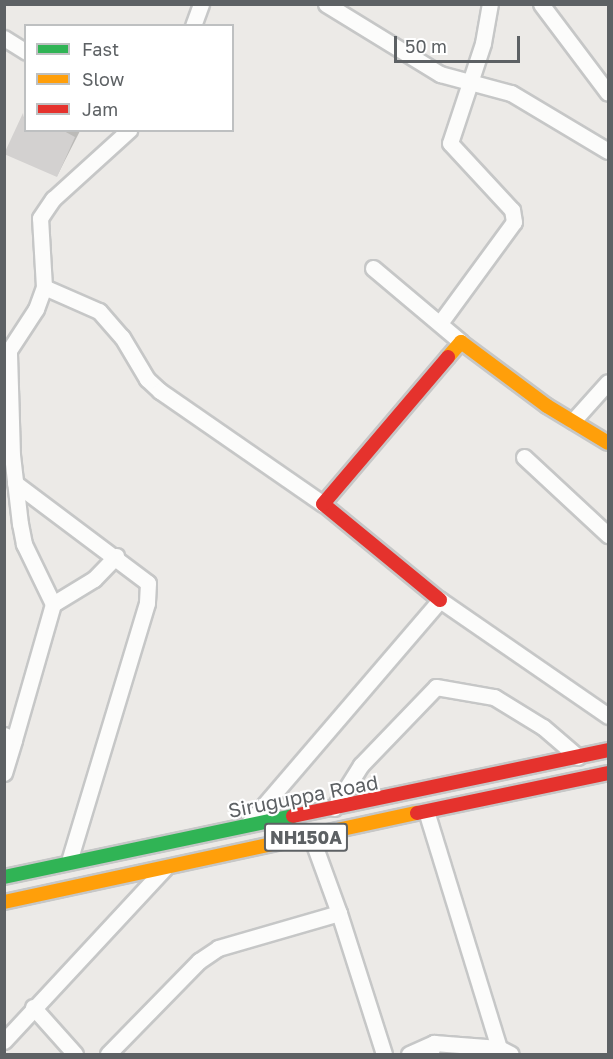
<!DOCTYPE html>
<html>
<head>
<meta charset="utf-8">
<style>
  body { margin:0 }
  #map { position:relative; width:613px; height:1059px; overflow:hidden; background:#eceae7; font-family:"Golos Text",sans-serif }
  div>[style] { position:absolute }
  .shadow>* { inset:0; background:#0003 }
  .building>* { inset:0; background:#d3d1d0 }
  .roads { filter:drop-shadow(2px 0 #c6c7c7) drop-shadow(-2px 0 #c6c7c7) drop-shadow(0 2px #c6c7c7) drop-shadow(0 -2px #c6c7c7) }
  .street>* { height:15px; margin:-7.5px; padding:0 7.5px; transform-origin:7.5px; border-radius:7.5px; background:#fcfcfb }
  .fast>* { height:14px; margin:-7px; padding:0 7px; transform-origin:7px; border-radius:7px; background:#30b455 }
  .slow>* { height:14px; margin:-7px; padding:0 7px; transform-origin:7px; border-radius:7px; background:#ff9f0a }
  .jam>* { height:14px; margin:-7px; padding:0 7px; transform-origin:7px; border-radius:7px; background:#e5322d }
  span { translate:-50% -50%; white-space:nowrap; text-align:center; line-height:1.15; -webkit-text-stroke:4.5px #fff; paint-order:stroke }
  .shield-label span { padding:2px 4px; background:#fff; border:2px solid; border-radius:4px; -webkit-text-stroke-width:0 }
  .shield-label { font-size:18px; color:#5d6164; font-weight:700 }
  .street-label { font-size:20px; color:#5d6164 }
  .frame { position:absolute; inset:0; border:6px solid #5d6164; pointer-events:none }
  .legend { position:absolute; left:24px; top:24px; width:210px; height:108px; box-sizing:border-box; background:#fff; border:2px solid #bec0c1; margin:0; padding:8px 10px; list-style:none; font-size:18px; color:#5d6164 }
  .legend li { display:flex; align-items:center; gap:12px; height:30px }
  .legend b { width:30px; border:2px solid #bec0c1 }
  .scale { position:absolute; left:394px; top:36px; width:126px; height:27px; box-sizing:border-box; border:3px solid #5d6164; border-top:0; padding-left:8px; font-size:18px; line-height:21px; white-space:nowrap; color:#5d6164; -webkit-text-stroke:4px #fff; paint-order:stroke }
</style>
</head>
<body>
<div id="map">
  <div class="shadow">
    <div style="clip-path:polygon(26px 112px,26px 130px,80px 131px,57px 176px,6px 153px)"></div>
  </div>
  <div class="building">
    <div style="clip-path:polygon(23px 113px,26px 130px,62px 130px,75px 137px,57px 177px,4px 154px)"></div>
  </div>
  <div class="roads">
    <div class="street">
      <div style="left:326px;top:4px;width:134px;rotate:31.6deg"></div>
      <div style="left:440px;top:74px;width:73px;rotate:15deg"></div>
      <div style="left:511px;top:93px;width:113px;rotate:30.9deg"></div>
      <div style="left:541px;top:4px;width:111px;rotate:53deg"></div>
      <div style="left:193px;top:26px;width:23px;rotate:-70deg"></div>
      <div style="left:4px;top:38px;width:26px;rotate:32deg"></div>
      <div style="left:373px;top:268px;width:115px;rotate:40.1deg"></div>
      <div style="left:44px;top:287px;width:60px;rotate:23.6deg"></div>
      <div style="left:99px;top:311px;width:35px;rotate:49deg"></div>
      <div style="left:122px;top:337px;width:49px;rotate:59.2deg"></div>
      <div style="left:147px;top:379px;width:18px;rotate:43deg"></div>
      <div style="left:160px;top:391px;width:198px;rotate:34.7deg"></div>
      <div style="left:440px;top:323px;width:125px;rotate:-53.8deg"></div>
      <div style="left:514px;top:222px;width:12px;rotate:-99deg"></div>
      <div style="left:512px;top:210px;width:91px;rotate:-132.8deg"></div>
      <div style="left:450px;top:143px;width:105px;rotate:-71.7deg"></div>
      <div style="left:483px;top:43px;width:40px;rotate:-80deg"></div>
      <div style="left:4px;top:358px;width:59px;rotate:-56.9deg"></div>
      <div style="left:36px;top:309px;width:23px;rotate:-70deg"></div>
      <div style="left:44px;top:287px;width:69px;rotate:-93.3deg"></div>
      <div style="left:40px;top:218px;width:23px;rotate:-56deg"></div>
      <div style="left:53px;top:199px;width:103px;rotate:-42.2deg"></div>
      <div style="left:573px;top:421px;width:52px;rotate:-48.1deg"></div>
      <div style="left:524px;top:457px;width:115px;rotate:42.9deg"></div>
      <div style="left:15px;top:483px;width:166px;rotate:36.9deg"></div>
      <div style="left:148px;top:583px;width:20px;rotate:93deg"></div>
      <div style="left:147px;top:603px;width:270px;rotate:106.8deg"></div>
      <div style="left:53px;top:604px;width:48px;rotate:-31.4deg"></div>
      <div style="left:94px;top:579px;width:32px;rotate:-46deg"></div>
      <div style="left:4px;top:735px;width:11px;rotate:27deg"></div>
      <div style="left:14px;top:740px;width:141px;rotate:-74deg"></div>
      <div style="left:53px;top:604px;width:67px;rotate:-115.8deg"></div>
      <div style="left:24px;top:544px;width:20px;rotate:-101deg"></div>
      <div style="left:20px;top:524px;width:69px;rotate:-96.6deg"></div>
      <div style="left:12px;top:455px;width:103px;rotate:-91.7deg"></div>
      <div style="left:4px;top:773px;width:34px;rotate:-73deg"></div>
      <div style="left:334px;top:808px;width:51px;rotate:-57.9deg"></div>
      <div style="left:361px;top:765px;width:108px;rotate:-46.1deg"></div>
      <div style="left:436px;top:687px;width:59px;rotate:9.8deg"></div>
      <div style="left:494px;top:697px;width:57px;rotate:31.5deg"></div>
      <div style="left:543px;top:727px;width:46px;rotate:40.6deg"></div>
      <div style="left:427px;top:814px;width:245px;rotate:72.9deg"></div>
      <div style="left:248px;top:824px;width:295px;rotate:-49.4deg"></div>
      <div style="left:440px;top:600px;width:204px;rotate:34.6deg"></div>
      <div style="left:339px;top:913px;width:148px;rotate:72.3deg"></div>
      <div style="left:33px;top:1007px;width:63px;rotate:48.2deg"></div>
      <div style="left:4px;top:1041px;width:236px;rotate:-47.1deg"></div>
      <div style="left:108px;top:1054px;width:130px;rotate:-45.6deg"></div>
      <div style="left:199px;top:961px;width:23px;rotate:-34deg"></div>
      <div style="left:218px;top:948px;width:126px;rotate:-16.1deg"></div>
      <div style="left:339px;top:913px;width:82px;rotate:-110deg"></div>
      <div style="left:409px;top:1054px;width:27px;rotate:-24deg"></div>
      <div style="left:430px;top:1054px;width:12px;rotate:-70deg"></div>
      <div style="left:434px;top:1043px;width:65px;rotate:4.4deg"></div>
      <div style="left:499px;top:1048px;width:13px;rotate:27deg"></div>
    </div>
    <div class="fast">
      <div style="left:4px;top:877px;width:295px;rotate:-11.9deg"></div>
    </div>
    <div class="slow">
      <div style="left:448px;top:357px;width:20px;rotate:-49deg"></div>
      <div style="left:461px;top:342px;width:107px;rotate:36.7deg"></div>
      <div style="left:547px;top:406px;width:71px;rotate:31.2deg"></div>
      <div style="left:4px;top:902px;width:422px;rotate:-12.2deg"></div>
    </div>
    <div class="jam">
      <div style="left:440px;top:600px;width:151px;rotate:-140.6deg"></div>
      <div style="left:323px;top:504px;width:193px;rotate:-49.6deg"></div>
      <div style="left:417px;top:813px;width:195px;rotate:-11.8deg"></div>
      <div style="left:293px;top:816px;width:322px;rotate:-11.8deg"></div>
    </div>
  </div>
  <div class="shield-label">
    <span style="left:306px;top:837px">NH150A</span>
  </div>
  <div class="street-label">
    <span style="left:303px;top:796px;rotate:-11deg">Siruguppa Road</span>
  </div>
  <div class="frame"></div>
  <ul class="legend">
  <li><b style="height:8px;background:#30b455"></b>Fast</li>
  <li><b style="height:8px;background:#ff9f0a"></b>Slow</li>
  <li><b style="height:8px;background:#e5322d"></b>Jam</li>
  </ul>
  <div class="scale">50 m</div>
</div>
</body>
</html>
